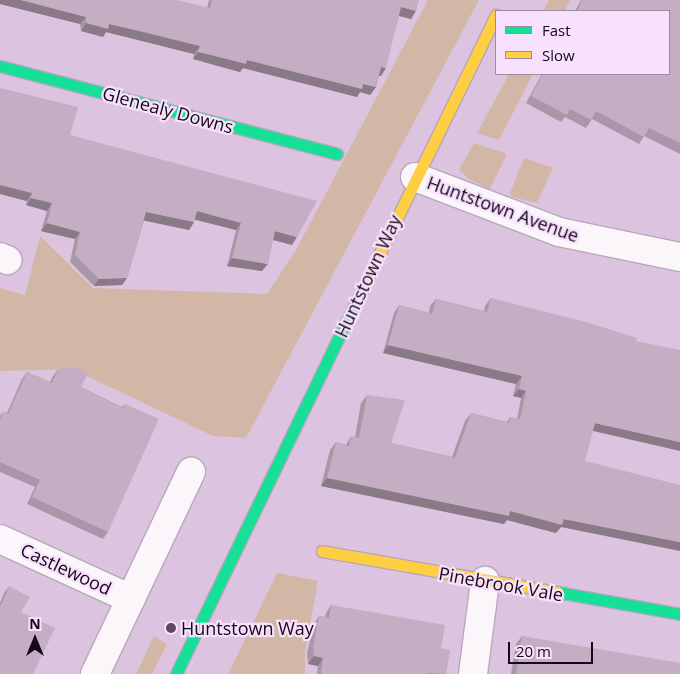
<!DOCTYPE html>
<html>
<head>
<meta charset="utf-8">
<style>
  body { margin:0 }
  #map { position:relative; width:680px; height:674px; overflow:hidden; background:#dcc4e0; font-family:"Open Sans",sans-serif }
  div>[style] { position:absolute }
  .green>* { inset:0; background:#d2b7a6 }
  .roads { filter:drop-shadow(1px 0 #b8a6bc) drop-shadow(-1px 0 #b8a6bc) drop-shadow(0 1px #b8a6bc) drop-shadow(0 -1px #b8a6bc) }
  .street>* { height:28px; margin:-14px; padding:0 14px; transform-origin:14px; border-radius:14px; background:#faf6fa }
  .fast>* { height:11px; margin:-5.5px; padding:0 5.5px; transform-origin:5.5px; border-radius:5.5px; background:#16e098 }
  .slow>* { height:11px; margin:-5.5px; padding:0 5.5px; transform-origin:5.5px; border-radius:5.5px; background:#ffcf43 }
  .wall>* { inset:0; background:#a996a8 }
  .shaded-wall>* { inset:0; background:#8a7a88 }
  .building>* { inset:0; background:#c5aec3 }
  .dots>* { width:14px; height:14px; translate:-50% -50%; box-sizing:border-box; border:2px solid #f8e1fd; border-radius:50% }
  span { translate:-50% -50%; white-space:nowrap; text-align:center; line-height:1.15; -webkit-text-stroke:4.5px #f8e1fd; paint-order:stroke }
  .street-label { font-size:18px; color:#160719 }
  .poi-label { font-size:18px; color:#160719 }
  .left { translate:0 -50%; text-align:left }
  .legend { position:absolute; left:495px; top:10px; width:175px; height:65px; box-sizing:border-box; background:#f8e1fd; border:1px solid #9e8aa2; margin:0; padding:6px 9px; list-style:none; font-size:15px; color:#160719 }
  .legend li { display:flex; align-items:center; gap:10px; height:25px }
  .legend b { width:25px; border:1px solid #9e8aa2 }
  .north { position:absolute; left:10px; top:614px; width:50px; height:50px; -webkit-text-stroke:4px #f8e1fd; paint-order:stroke; rotate:0deg; font-size:14px; font-weight:700; line-height:20px; text-align:center; color:#160719 }
  .north::after { content:''; display:block; margin:auto; width:18px; height:22px; background:#160719; clip-path:polygon(50% 0,100% 100%,50% 72%,0 100%) }
  .scale { position:absolute; left:508px; top:642px; width:85px; height:22px; box-sizing:border-box; border:2px solid #160719; border-top:0; padding-left:6px; font-size:15px; line-height:18px; white-space:nowrap; color:#160719; -webkit-text-stroke:4px #f8e1fd; paint-order:stroke }
</style>
</head>
<body>
<div id="map">
  <div class="green">
    <div style="clip-path:polygon(428px 0,479px 0,246px 438px,213px 436px,72px 369px,0 371px,0 288px,25px 295px,40px 236px,93px 288px,267px 294px,296px 250px)"></div>
    <div style="clip-path:polygon(549px 0,570px 0,565px 11px,543px 11px)"></div>
    <div style="clip-path:polygon(509px 74px,533px 74px,499px 140px,477px 133px)"></div>
    <div style="clip-path:polygon(474px 143px,507px 154px,490px 189px,470px 180px,459px 170px)"></div>
    <div style="clip-path:polygon(524px 158px,553px 168px,537px 203px,512px 197px,510px 193px)"></div>
    <div style="clip-path:polygon(277px 573px,318px 581px,305px 653px,305px 674px,228px 674px)"></div>
    <div style="clip-path:polygon(154px 636px,167px 644px,152px 674px,136px 674px)"></div>
  </div>
  <div class="roads">
    <div class="street">
      <div style="left:415px;top:177px;width:154px;rotate:20.9deg"></div>
      <div style="left:559px;top:232px;width:124px;rotate:11.7deg"></div>
      <div style="left:0;top:257px;width:8px;rotate:23deg"></div>
      <div style="left:0;top:539px;width:144px;rotate:24.6deg"></div>
      <div style="left:95px;top:674px;width:224px;rotate:-64.6deg"></div>
      <div style="left:473px;top:674px;width:94px;rotate:-82.6deg"></div>
    </div>
    <div class="fast">
      <div style="left:0;top:66px;width:348px;rotate:14.6deg"></div>
      <div style="left:557px;top:592px;width:125px;rotate:10.1deg"></div>
      <div style="left:176px;top:674px;width:418px;rotate:-64.2deg"></div>
    </div>
    <div class="slow">
      <div style="left:358px;top:298px;width:315px;rotate:-64deg"></div>
      <div style="left:322px;top:551px;width:239px;rotate:9.9deg"></div>
    </div>
  </div>
  <div class="wall">
    <div style="clip-path:polygon(0 0,207px 8px,209px 0,419px 0,411px 19px,399px 16px,381px 76px,379px 76px,376px 87px,370px 95px,360px 92px,357px 97px,243px 68px,240px 72px,218px 66px,193px 59px,194px 54px,139px 40px,106px 32px,103px 37px,81px 31px,80px 24px,0 4px)"></div>
    <div style="clip-path:polygon(581px 0,597px 0,598px 1px,599px 0,680px 0,680px 154px,644px 136px,639px 144px,592px 119px,586px 128px,565px 117px,561px 122px,526px 103px,542px 74px,669px 74px,669px 11px,575px 11px)"></div>
    <div style="clip-path:polygon(0 88px,70px 135px,292px 245px,273px 240px,262px 271px,227px 266px,236px 230px,195px 219px,194px 222px,189px 230px,144px 220px,127px 278px,122px 285px,94px 286px,70px 262px,75px 239px,41px 231px,47px 211px,26px 205px,27px 201px,0 194px)"></div>
    <div style="clip-path:polygon(491px 298px,592px 431px,561px 527px,556px 533px,507px 520px,504px 524px,321px 486px,330px 450px,336px 442px,346px 445px,351px 436px,355px 437px,361px 403px,367px 395px,391px 443px,452px 457px,465px 421px,471px 413px,507px 422px,510px 417px,517px 419px,521px 398px,513px 396px,516px 384px,383px 353px,394px 313px,399px 305px,429px 313px,430px 306px,436px 299px,484px 311px,485px 306px)"></div>
    <div style="clip-path:polygon(58px 369px,81px 387px,122px 407px,125px 404px,108px 532px,103px 539px,27px 504px,35px 487px,0 472px,0 416px,3px 412px,7px 413px,22px 379px,27px 372px,50px 382px,53px 376px)"></div>
    <div style="clip-path:polygon(9px 586px,21px 612px,0 674px,0 603px,4px 593px)"></div>
    <div style="clip-path:polygon(331px 605px,441px 648px,446px 674px,317px 674px,318px 666px,308px 664px,307px 653px,314px 624px,319px 616px,325px 617px,326px 613px)"></div>
    <div style="clip-path:polygon(522px 636px,680px 674px,511px 674px,516px 644px)"></div>
  </div>
  <div class="shaded-wall">
    <div style="clip-path:polygon(0 0,21px 0,86px 17px,80px 24px,0 4px)"></div>
    <div style="clip-path:polygon(401px 7px,416px 11px,411px 19px,396px 15px)"></div>
    <div style="clip-path:polygon(86px 23px,109px 24px,200px 46px,194px 54px,106px 32px,103px 37px,81px 31px)"></div>
    <div style="clip-path:polygon(198px 52px,247px 60px,363px 84px,376px 87px,370px 95px,360px 92px,357px 97px,243px 68px,240px 72px,193px 59px)"></div>
    <div style="clip-path:polygon(381px 67px,386px 68px,381px 76px,376px 75px)"></div>
    <div style="clip-path:polygon(0 185px,32px 193px,27px 201px,0 194px)"></div>
    <div style="clip-path:polygon(31px 198px,52px 203px,47px 211px,26px 205px)"></div>
    <div style="clip-path:polygon(197px 211px,241px 223px,236px 230px,192px 219px)"></div>
    <div style="clip-path:polygon(146px 212px,194px 222px,189px 230px,141px 220px)"></div>
    <div style="clip-path:polygon(47px 223px,80px 232px,75px 239px,41px 231px)"></div>
    <div style="clip-path:polygon(275px 231px,297px 237px,292px 245px,270px 239px)"></div>
    <div style="clip-path:polygon(232px 258px,268px 264px,262px 271px,227px 266px)"></div>
    <div style="clip-path:polygon(127px 278px,122px 285px,94px 286px,99px 279px)"></div>
    <div style="clip-path:polygon(388px 345px,522px 376px,516px 384px,383px 353px)"></div>
    <div style="clip-path:polygon(519px 389px,526px 391px,521px 398px,513px 396px)"></div>
    <div style="clip-path:polygon(595px 423px,680px 442px,680px 451px,589px 430px)"></div>
    <div style="clip-path:polygon(327px 478px,510px 511px,564px 519px,680px 542px,680px 551px,561px 527px,556px 533px,507px 520px,504px 524px,321px 486px)"></div>
    <div style="clip-path:polygon(314px 656px,323px 658px,318px 666px,308px 664px)"></div>
  </div>
  <div class="building">
    <div style="clip-path:polygon(21px 0,177px 0,210px 8px,212px 0,419px 0,416px 11px,401px 7px,386px 68px,381px 67px,376px 87px,363px 84px,362px 89px,247px 60px,246px 64px,223px 58px,198px 52px,200px 46px,144px 32px,109px 24px,108px 29px,86px 23px,86px 17px)"></div>
    <div style="clip-path:polygon(582px 0,597px 0,599px 1px,600px 0,680px 0,680px 143px,649px 128px,644px 137px,596px 111px,591px 120px,570px 109px,567px 115px,531px 96px,543px 74px,669px 74px,669px 11px,577px 11px)"></div>
    <div style="clip-path:polygon(0 88px,78px 107px,70px 135px,317px 201px,297px 237px,275px 231px,268px 264px,232px 258px,241px 223px,197px 211px,194px 222px,146px 212px,127px 278px,99px 279px,75px 255px,80px 232px,47px 223px,52px 203px,31px 198px,32px 193px,0 185px)"></div>
    <div style="clip-path:polygon(491px 298px,586px 322px,637px 338px,636px 341px,680px 350px,680px 442px,595px 423px,585px 461px,680px 485px,680px 542px,564px 519px,562px 525px,510px 511px,509px 516px,327px 478px,336px 442px,349px 446px,351px 436px,359px 438px,367px 395px,405px 400px,391px 443px,455px 458px,471px 413px,509px 423px,510px 417px,520px 419px,526px 391px,519px 389px,522px 376px,388px 345px,399px 305px,432px 314px,436px 299px,487px 312px)"></div>
    <div style="clip-path:polygon(75px 367px,88px 373px,81px 387px,123px 408px,125px 404px,159px 419px,108px 532px,32px 497px,40px 480px,0 462px,0 419px,3px 412px,8px 414px,27px 372px,52px 383px,58px 369px)"></div>
    <div style="clip-path:polygon(9px 586px,30px 597px,21px 612px,55px 628px,33px 674px,0 674px,0 604px,1px 605px)"></div>
    <div style="clip-path:polygon(331px 605px,445px 625px,441px 648px,450px 650px,446px 674px,428px 673px,428px 674px,321px 674px,323px 658px,314px 656px,313px 646px,319px 616px,329px 618px)"></div>
    <div style="clip-path:polygon(522px 636px,680px 663px,680px 674px,516px 674px)"></div>
  </div>
  <div class="dots">
    <div style="left:171px;top:628px;background:#5b495f"></div>
  </div>
  <div class="street-label">
    <span style="left:168px;top:110px;rotate:15deg">Glenealy Downs</span>
    <span style="left:503px;top:209px;rotate:20deg">Huntstown Avenue</span>
    <span style="left:368px;top:276px;rotate:-65deg">Huntstown Way</span>
    <span style="left:66px;top:569px;rotate:25deg">Castlewood</span>
    <span style="left:501px;top:584px;rotate:10deg">Pinebrook Vale</span>
  </div>
  <div class="poi-label">
    <span class="left" style="left:181px;top:628px">Huntstown Way</span>
  </div>
  <ul class="legend">
  <li><b style="height:6px;background:#16e098"></b>Fast</li>
  <li><b style="height:6px;background:#ffcf43"></b>Slow</li>
  </ul>
  <div class="north">N</div>
  <div class="scale">20 m</div>
</div>
</body>
</html>
